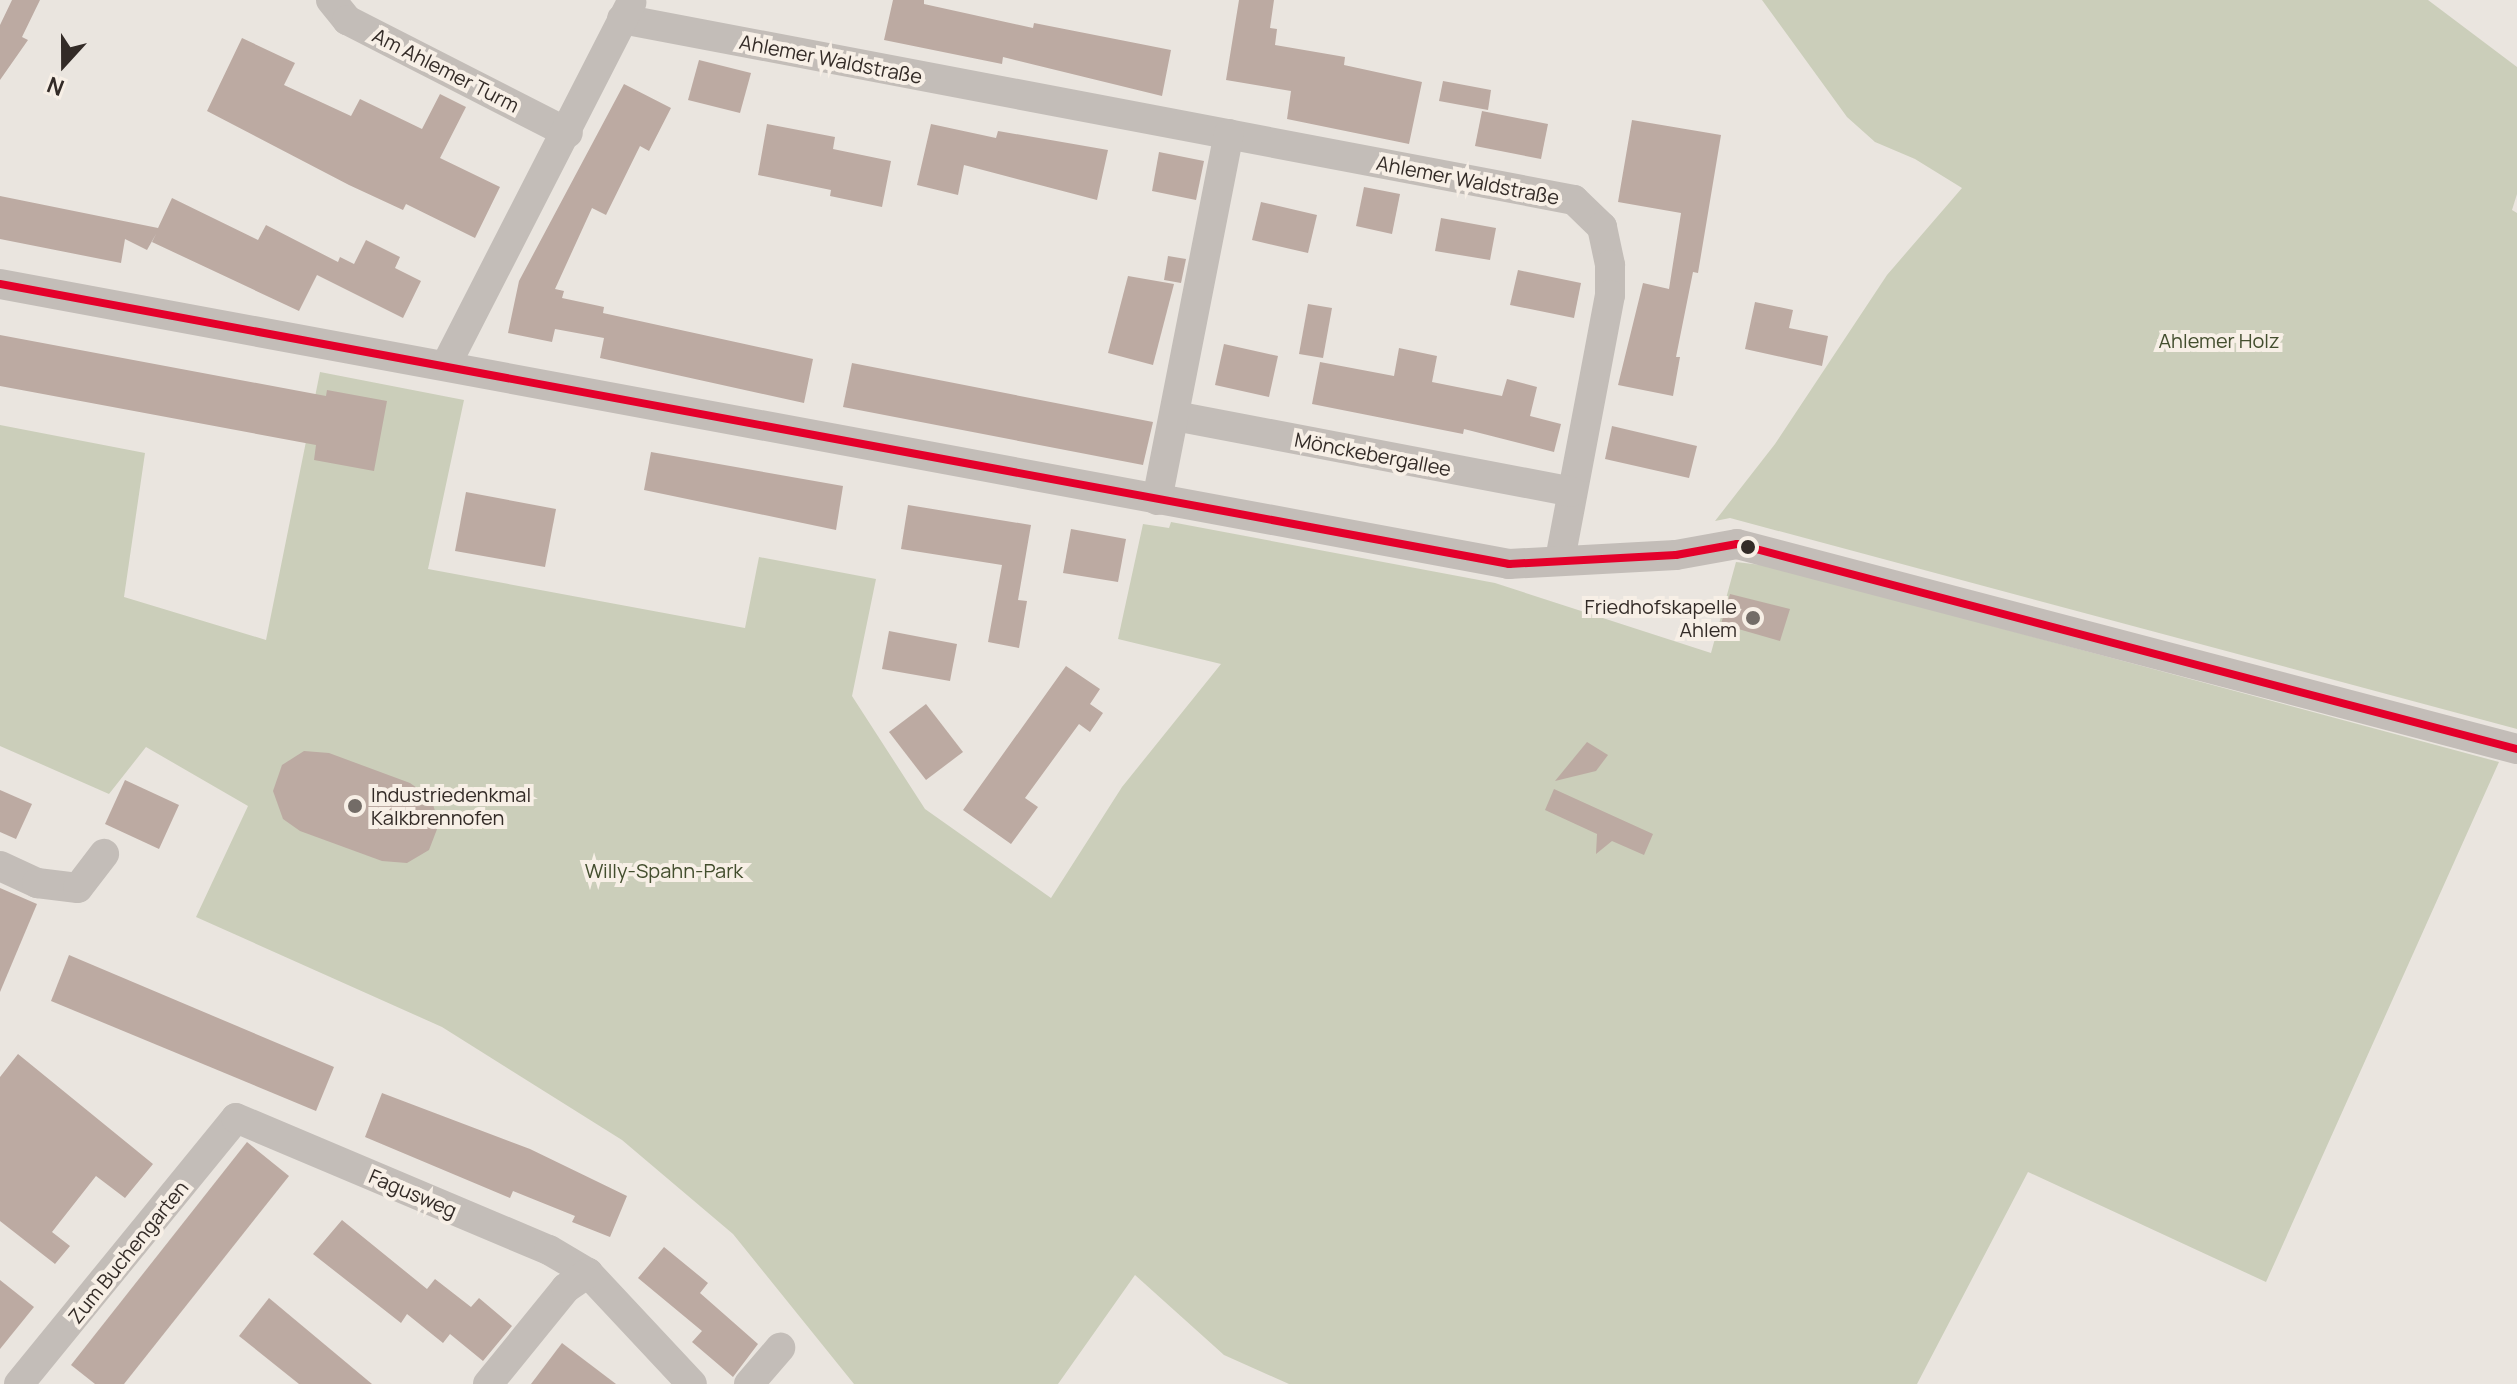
<!DOCTYPE html>
<html>
<head>
<meta charset="utf-8">
<style>
  body { margin:0 }
  #map { position:relative; width:2517px; height:1384px; overflow:hidden; background:#eae5df; font-family:Manrope,sans-serif }
  div>[style] { position:absolute }
  .green>* { inset:0; background:#cbceba }
  .building>* { inset:0; background:#bcaaa2 }
  .minor>* { height:30px; margin:-15px; padding:0 15px; transform-origin:15px; border-radius:15px; background:#c3bdb8 }
  .bus-1>* { height:8px; margin:-4px; padding:0 4px; transform-origin:4px; border-radius:4px; background:#e4002b }
  .dots>* { width:22px; height:22px; translate:-50% -50%; box-sizing:border-box; border:4px solid #f7efe6; border-radius:50% }
  span { translate:-50% -50%; white-space:nowrap; text-align:center; line-height:1.15; -webkit-text-stroke:8px #f7efe6; paint-order:stroke }
  .street-label { font-size:20px; color:#332b27 }
  .park-label { font-size:20px; color:#434e2e }
  .poi-label { font-size:20px; color:#332b27 }
  .right { translate:-100% -50%; text-align:right }
  .left { translate:0 -50%; text-align:left }
  .north { position:absolute; left:24px; top:24px; width:80px; height:80px; -webkit-text-stroke:6px #f7efe6; paint-order:stroke; rotate:201deg; font-size:22px; font-weight:700; line-height:32px; text-align:center; color:#332b27 }
  .north::after { content:''; display:block; margin:auto; width:28px; height:36px; background:#332b27; clip-path:polygon(50% 0,100% 100%,50% 72%,0 100%) }
</style>
</head>
<body>
<div id="map">
  <div class="green">
    <div style="clip-path:polygon(1762px 0,2428px 0,2517px 67px,2517px 194px,2512px 210px,2517px 213px,2517px 729px,1730px 518px,1715px 521px,1775px 444px,1887px 275px,1962px 188px,1915px 159px,1875px 142px,1847px 117px)"></div>
    <div style="clip-path:polygon(320px 372px,464px 400px,428px 569px,745px 628px,759px 557px,876px 579px,852px 696px,925px 809px,1051px 898px,1122px 787px,1221px 664px,1118px 639px,1143px 524px,1169px 528px,1171px 522px,1495px 583px,1711px 653px,1736px 562px,1770px 566px,2499px 762px,2266px 1282px,2028px 1172px,1917px 1384px,1289px 1384px,1224px 1355px,1135px 1275px,1058px 1384px,854px 1384px,733px 1234px,622px 1140px,442px 1027px,196px 917px,248px 806px,146px 747px,109px 794px,0 746px,0 425px,145px 453px,124px 597px,266px 640px)"></div>
  </div>
  <div class="building">
    <div style="clip-path:polygon(12px 0,40px 0,22px 37px,28px 40px,0 80px,0 25px)"></div>
    <div style="clip-path:polygon(893px 0,924px 0,924px 4px,1033px 28px,1034px 23px,1171px 50px,1162px 96px,1003px 57px,1002px 64px,884px 40px)"></div>
    <div style="clip-path:polygon(1239px 0,1274px 0,1270px 28px,1277px 29px,1275px 45px,1345px 57px,1344px 65px,1422px 82px,1409px 144px,1287px 119px,1291px 91px,1226px 80px)"></div>
    <div style="clip-path:polygon(242px 38px,295px 63px,284px 85px,351px 116px,360px 99px,422px 129px,440px 94px,466px 107px,440px 158px,500px 187px,475px 238px,406px 204px,403px 210px,349px 185px,207px 111px)"></div>
    <div style="clip-path:polygon(699px 60px,751px 73px,740px 113px,688px 100px)"></div>
    <div style="clip-path:polygon(1443px 81px,1491px 90px,1488px 110px,1439px 101px)"></div>
    <div style="clip-path:polygon(624px 84px,671px 108px,649px 151px,640px 146px,606px 215px,592px 208px,555px 289px,564px 291px,562px 298px,604px 307px,603px 313px,813px 359px,804px 403px,600px 358px,604px 338px,555px 329px,552px 342px,508px 333px,519px 281px)"></div>
    <div style="clip-path:polygon(1482px 111px,1548px 124px,1541px 159px,1475px 146px)"></div>
    <div style="clip-path:polygon(1632px 120px,1721px 135px,1698px 273px,1693px 272px,1676px 357px,1680px 357px,1673px 396px,1618px 385px,1643px 283px,1669px 289px,1681px 213px,1618px 202px)"></div>
    <div style="clip-path:polygon(767px 124px,835px 137px,833px 149px,891px 161px,882px 207px,830px 196px,831px 190px,758px 175px)"></div>
    <div style="clip-path:polygon(931px 124px,996px 138px,998px 131px,1108px 150px,1097px 200px,964px 165px,958px 195px,917px 185px)"></div>
    <div style="clip-path:polygon(1159px 152px,1204px 161px,1196px 200px,1152px 191px)"></div>
    <div style="clip-path:polygon(1364px 187px,1400px 194px,1392px 234px,1356px 226px)"></div>
    <div style="clip-path:polygon(0 196px,158px 228px,172px 198px,258px 240px,266px 225px,338px 262px,340px 257px,354px 264px,366px 240px,400px 257px,395px 268px,421px 281px,403px 318px,317px 275px,299px 311px,152px 242px,156px 234px,147px 250px,125px 239px,121px 263px,0 239px)"></div>
    <div style="clip-path:polygon(1261px 202px,1317px 215px,1308px 253px,1252px 240px)"></div>
    <div style="clip-path:polygon(1441px 218px,1496px 228px,1490px 260px,1435px 251px)"></div>
    <div style="clip-path:polygon(1168px 256px,1186px 259px,1181px 283px,1164px 280px)"></div>
    <div style="clip-path:polygon(1518px 270px,1581px 283px,1574px 318px,1510px 305px)"></div>
    <div style="clip-path:polygon(1128px 276px,1174px 284px,1153px 365px,1108px 353px)"></div>
    <div style="clip-path:polygon(1755px 302px,1793px 310px,1789px 328px,1828px 336px,1822px 366px,1745px 349px)"></div>
    <div style="clip-path:polygon(1308px 304px,1332px 308px,1323px 358px,1299px 354px)"></div>
    <div style="clip-path:polygon(0 335px,326px 396px,327px 390px,387px 401px,374px 471px,314px 460px,316px 445px,0 386px)"></div>
    <div style="clip-path:polygon(1224px 344px,1278px 356px,1269px 397px,1215px 385px)"></div>
    <div style="clip-path:polygon(1399px 348px,1437px 356px,1432px 382px,1502px 396px,1507px 379px,1537px 387px,1530px 416px,1561px 424px,1554px 452px,1464px 429px,1463px 434px,1312px 404px,1320px 362px,1394px 376px)"></div>
    <div style="clip-path:polygon(852px 363px,1153px 422px,1143px 465px,843px 407px)"></div>
    <div style="clip-path:polygon(1612px 426px,1697px 446px,1689px 478px,1605px 459px)"></div>
    <div style="clip-path:polygon(651px 452px,843px 486px,836px 530px,644px 490px)"></div>
    <div style="clip-path:polygon(466px 492px,556px 509px,545px 567px,455px 551px)"></div>
    <div style="clip-path:polygon(908px 505px,1031px 525px,1018px 600px,1027px 601px,1019px 648px,988px 642px,1002px 565px,901px 549px)"></div>
    <div style="clip-path:polygon(1071px 529px,1126px 539px,1118px 582px,1063px 573px)"></div>
    <div style="clip-path:polygon(1730px 594px,1790px 609px,1780px 641px,1721px 624px)"></div>
    <div style="clip-path:polygon(889px 631px,957px 644px,950px 681px,882px 669px)"></div>
    <div style="clip-path:polygon(1066px 666px,1100px 689px,1090px 704px,1103px 713px,1090px 732px,1079px 724px,1025px 798px,1038px 807px,1011px 844px,963px 810px)"></div>
    <div style="clip-path:polygon(926px 704px,963px 752px,926px 780px,889px 732px)"></div>
    <div style="clip-path:polygon(1587px 742px,1608px 755px,1596px 771px,1555px 781px)"></div>
    <div style="clip-path:polygon(304px 751px,329px 753px,410px 783px,431px 798px,439px 824px,429px 850px,407px 863px,382px 861px,300px 831px,283px 819px,273px 791px,282px 765px)"></div>
    <div style="clip-path:polygon(125px 780px,179px 805px,159px 849px,105px 824px)"></div>
    <div style="clip-path:polygon(1554px 789px,1653px 834px,1644px 855px,1612px 841px,1596px 854px,1597px 834px,1545px 810px)"></div>
    <div style="clip-path:polygon(0 790px,32px 804px,16px 839px,0 832px)"></div>
    <div style="clip-path:polygon(0 888px,37px 904px,0 992px)"></div>
    <div style="clip-path:polygon(69px 955px,334px 1067px,316px 1111px,51px 1001px)"></div>
    <div style="clip-path:polygon(18px 1054px,153px 1164px,125px 1198px,96px 1176px,52px 1232px,70px 1246px,55px 1264px,0 1221px,0 1077px)"></div>
    <div style="clip-path:polygon(382px 1093px,530px 1149px,627px 1196px,610px 1237px,572px 1222px,575px 1216px,513px 1191px,510px 1198px,365px 1137px)"></div>
    <div style="clip-path:polygon(247px 1142px,289px 1176px,124px 1384px,95px 1384px,71px 1365px)"></div>
    <div style="clip-path:polygon(342px 1220px,427px 1289px,435px 1279px,471px 1307px,479px 1298px,512px 1326px,483px 1361px,450px 1334px,443px 1343px,407px 1314px,401px 1323px,313px 1254px)"></div>
    <div style="clip-path:polygon(664px 1247px,708px 1283px,700px 1293px,758px 1344px,733px 1377px,692px 1342px,702px 1331px,638px 1278px)"></div>
    <div style="clip-path:polygon(0 1280px,34px 1307px,0 1349px)"></div>
    <div style="clip-path:polygon(269px 1298px,372px 1384px,299px 1384px,239px 1336px)"></div>
    <div style="clip-path:polygon(562px 1343px,616px 1384px,531px 1384px)"></div>
  </div>
  <div class="minor">
    <div style="left:331px;top:0;width:26px;rotate:51deg"></div>
    <div style="left:347px;top:20px;width:248px;rotate:27.1deg"></div>
    <div style="left:622px;top:19px;width:969px;rotate:10.76deg"></div>
    <div style="left:1574px;top:200px;width:39px;rotate:44deg"></div>
    <div style="left:1602px;top:227px;width:39px;rotate:78deg"></div>
    <div style="left:1610px;top:265px;width:30px;rotate:90deg"></div>
    <div style="left:1610px;top:295px;width:269px;rotate:100.7deg"></div>
    <div style="left:0;top:284px;width:1535px;rotate:10.51deg"></div>
    <div style="left:1509px;top:564px;width:167px;rotate:-3.1deg"></div>
    <div style="left:1676px;top:555px;width:62px;rotate:-10.2deg"></div>
    <div style="left:1737px;top:544px;width:806px;rotate:14.73deg"></div>
    <div style="left:446px;top:365px;width:407px;rotate:-62.9deg"></div>
    <div style="left:1175px;top:416px;width:404px;rotate:10.8deg"></div>
    <div style="left:1157px;top:500px;width:373px;rotate:-78.9deg"></div>
    <div style="left:0;top:866px;width:41px;rotate:24.7deg"></div>
    <div style="left:37px;top:883px;width:41px;rotate:7deg"></div>
    <div style="left:78px;top:888px;width:43px;rotate:-52.6deg"></div>
    <div style="left:19px;top:1384px;width:343px;rotate:-50.8deg"></div>
    <div style="left:236px;top:1118px;width:340px;rotate:22.9deg"></div>
    <div style="left:549px;top:1250px;width:45px;rotate:30.5deg"></div>
    <div style="left:588px;top:1273px;width:152px;rotate:46.9deg"></div>
    <div style="left:488px;top:1384px;width:124px;rotate:-50.9deg"></div>
    <div style="left:566px;top:1288px;width:27px;rotate:-34deg"></div>
    <div style="left:749px;top:1384px;width:48px;rotate:-49.3deg"></div>
  </div>
  <div class="bus-1">
    <div style="left:0;top:284px;width:1535px;rotate:10.51deg"></div>
    <div style="left:1509px;top:564px;width:167px;rotate:-3.1deg"></div>
    <div style="left:1676px;top:555px;width:62px;rotate:-10.2deg"></div>
    <div style="left:1737px;top:544px;width:806px;rotate:14.73deg"></div>
  </div>
  <div class="dots">
    <div style="left:1748px;top:547px;background:#332b27"></div>
    <div style="left:1753px;top:618px;background:#736c67"></div>
    <div style="left:355px;top:806px;background:#736c67"></div>
  </div>
  <div class="street-label">
    <span style="left:831px;top:59px;rotate:11deg">Ahlemer Waldstraße</span>
    <span style="left:446px;top:70px;rotate:27deg">Am Ahlemer Turm</span>
    <span style="left:1468px;top:180px;rotate:11deg">Ahlemer Waldstraße</span>
    <span style="left:1373px;top:454px;rotate:11deg">Mönckebergallee</span>
    <span style="left:413px;top:1193px;rotate:23deg">Fagusweg</span>
    <span style="left:128px;top:1252px;rotate:-51deg">Zum Buchengarten</span>
  </div>
  <div class="park-label">
    <span style="left:2219px;top:340px">Ahlemer Holz</span>
    <span style="left:664px;top:870px">Willy-Spahn-Park</span>
  </div>
  <div class="poi-label">
    <span class="right" style="left:1737px;top:618px">Friedhofskapelle<br>Ahlem</span>
    <span class="left" style="left:371px;top:806px">Industriedenkmal<br>Kalkbrennofen</span>
  </div>
  <div class="north">N</div>
</div>
</body>
</html>
